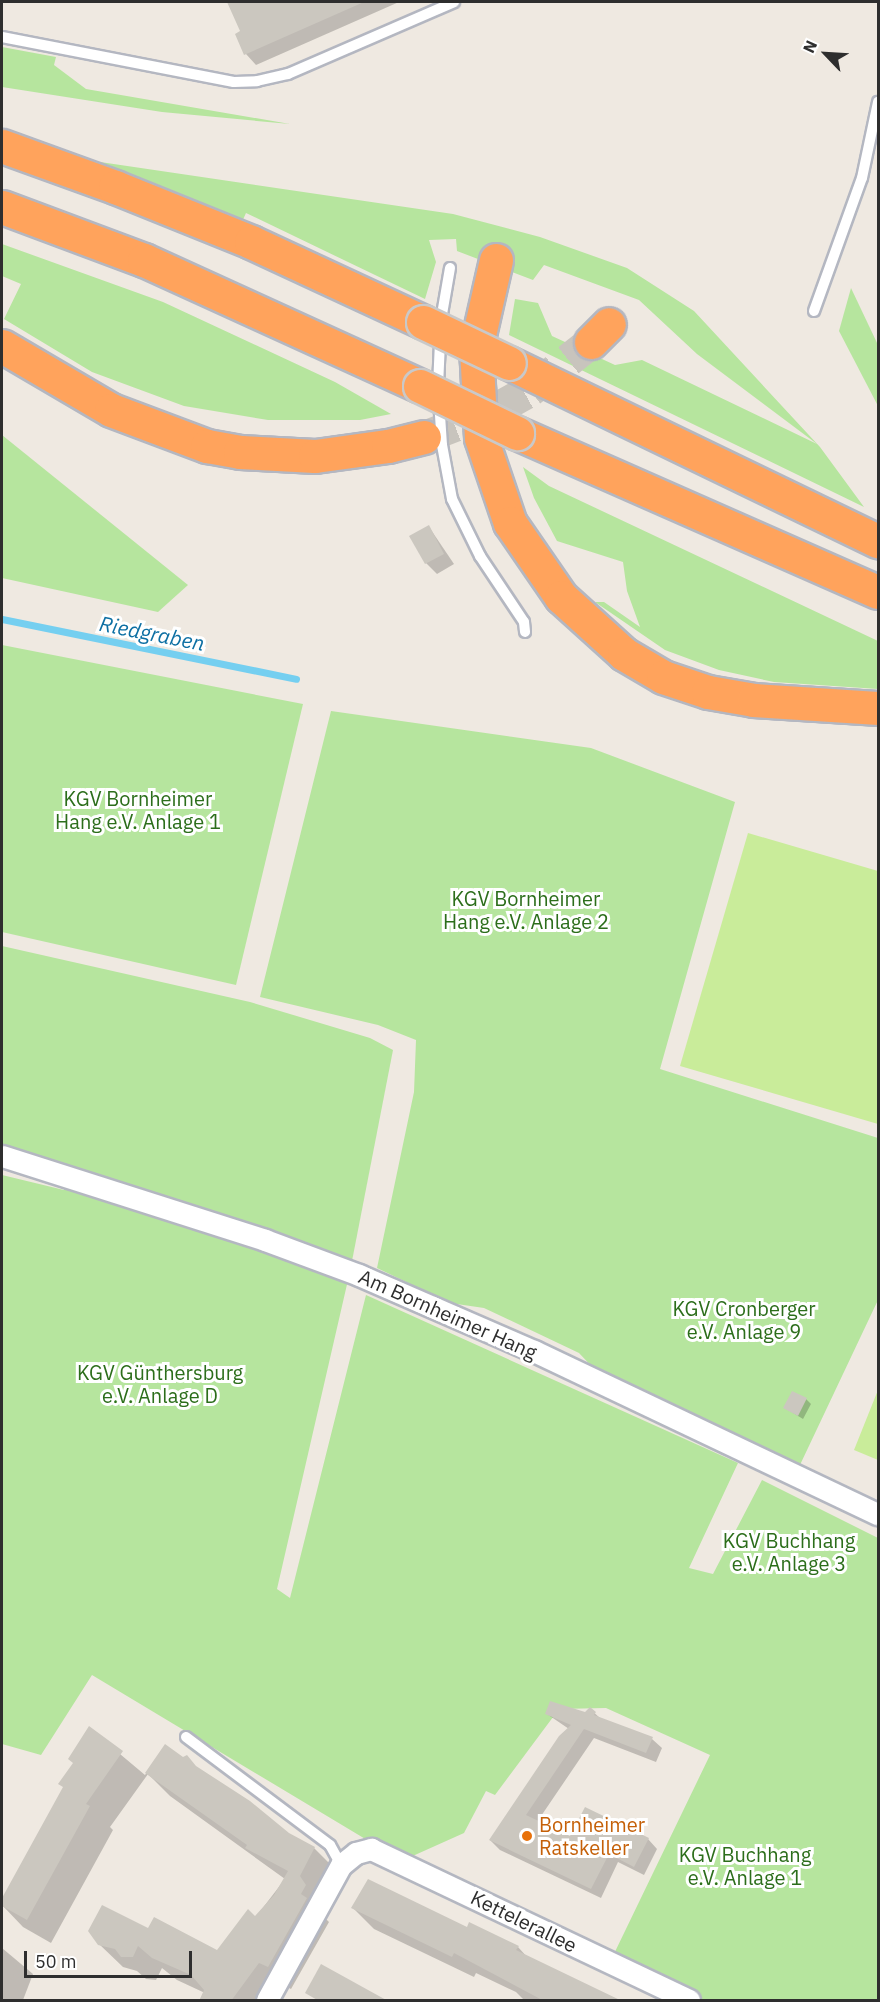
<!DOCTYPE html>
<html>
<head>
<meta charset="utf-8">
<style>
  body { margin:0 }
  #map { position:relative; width:880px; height:2002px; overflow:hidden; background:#efe9e1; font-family:"IBM Plex Sans",sans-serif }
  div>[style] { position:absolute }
  .green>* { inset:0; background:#b6e59e }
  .pitch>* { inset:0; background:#c9ec9a }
  .shadow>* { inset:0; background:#0003 }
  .stream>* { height:7px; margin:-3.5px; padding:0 3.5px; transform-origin:3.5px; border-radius:3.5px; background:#75cff0 }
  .building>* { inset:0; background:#cbc7bf }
  .motorway-tunnel>* { height:33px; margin-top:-16.5px; transform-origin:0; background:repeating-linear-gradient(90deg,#c8c4bd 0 33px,transparent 0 49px) }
  .roads { filter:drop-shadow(2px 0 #b4b7c1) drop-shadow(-2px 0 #b4b7c1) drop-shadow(0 2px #b4b7c1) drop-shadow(0 -2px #b4b7c1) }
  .service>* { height:10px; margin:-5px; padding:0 5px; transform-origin:5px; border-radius:5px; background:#fff }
  .minor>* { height:21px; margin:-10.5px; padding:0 10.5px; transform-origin:10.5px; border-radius:10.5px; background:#fff }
  .motorway>* { height:33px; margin:-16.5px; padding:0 16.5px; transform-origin:16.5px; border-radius:16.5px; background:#ffa35c }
  .bridges { filter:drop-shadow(2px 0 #c9c9c9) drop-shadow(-2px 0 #c9c9c9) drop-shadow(0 2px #c9c9c9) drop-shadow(0 -2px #c9c9c9) }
  .motorway-bridge>* { height:33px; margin:-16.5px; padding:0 16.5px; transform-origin:16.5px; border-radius:16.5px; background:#ffa35c }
  .dots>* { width:16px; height:16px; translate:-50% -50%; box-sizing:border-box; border:3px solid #fff; border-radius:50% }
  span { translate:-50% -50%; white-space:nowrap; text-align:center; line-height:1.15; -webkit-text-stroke:6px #fff; paint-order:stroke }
  .park-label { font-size:20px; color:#2c6e1b }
  .street-label { font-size:20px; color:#2e2e2e }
  .food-label { font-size:20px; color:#c56008 }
  .left { translate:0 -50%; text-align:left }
  .water-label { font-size:21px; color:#0d6fa3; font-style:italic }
  .frame { position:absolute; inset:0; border:3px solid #2e2e2e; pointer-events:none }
  .north { position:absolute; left:796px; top:24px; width:60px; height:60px; -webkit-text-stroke:4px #fff; paint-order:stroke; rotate:295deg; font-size:16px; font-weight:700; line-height:24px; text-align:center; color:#2e2e2e }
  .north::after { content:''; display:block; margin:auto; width:21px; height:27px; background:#2e2e2e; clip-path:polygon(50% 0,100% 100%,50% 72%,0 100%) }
  .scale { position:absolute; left:24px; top:1951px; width:168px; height:27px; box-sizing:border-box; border:3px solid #2e2e2e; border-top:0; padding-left:8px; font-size:18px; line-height:21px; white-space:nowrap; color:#2e2e2e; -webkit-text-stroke:4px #fff; paint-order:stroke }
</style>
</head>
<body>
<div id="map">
  <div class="green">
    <div style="clip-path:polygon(2px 47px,56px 57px,54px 65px,86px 89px,290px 124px,162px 112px,2px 87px)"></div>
    <div style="clip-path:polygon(73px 158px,453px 214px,540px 237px,627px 268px,694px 311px,820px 447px,864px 507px,509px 335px,515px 299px,538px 303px,552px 336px,615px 365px,642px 360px,817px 444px,697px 354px,639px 300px,544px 265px,533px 280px,457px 251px,456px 239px,429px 240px,436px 262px,425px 299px,246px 213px,241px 224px)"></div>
    <div style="clip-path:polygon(2px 244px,163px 302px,335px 382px,391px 414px,360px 420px,268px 420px,184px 406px,92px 372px,4px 319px,21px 284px,2px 276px)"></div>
    <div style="clip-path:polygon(851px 288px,878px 345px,878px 406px,839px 331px)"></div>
    <div style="clip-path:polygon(2px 435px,188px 585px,158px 612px,2px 578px)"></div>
    <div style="clip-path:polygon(523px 467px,549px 486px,878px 641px,878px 689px,774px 682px,719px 670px,665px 650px,595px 602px,604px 602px,640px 627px,627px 591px,623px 562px,557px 541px,534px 498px)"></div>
    <div style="clip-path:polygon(2px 645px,303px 704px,236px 985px,2px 932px)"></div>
    <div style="clip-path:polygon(331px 711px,591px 748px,735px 802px,660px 1069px,878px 1138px,878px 1300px,799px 1467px,598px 1373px,579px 1353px,484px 1308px,450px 1303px,377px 1268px,414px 1092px,416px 1040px,378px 1025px,260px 997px)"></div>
    <div style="clip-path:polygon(2px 946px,250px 1002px,370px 1038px,393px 1050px,352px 1261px,2px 1146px)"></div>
    <div style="clip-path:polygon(2px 1175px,64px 1190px,65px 1185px,348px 1280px,277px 1589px,290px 1598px,366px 1295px,738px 1463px,689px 1568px,713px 1574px,762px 1480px,878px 1538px,878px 2000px,697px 2000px,611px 1960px,710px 1755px,606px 1708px,559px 1709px,495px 1795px,486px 1791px,464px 1833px,406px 1859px,377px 1846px,92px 1675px,41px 1755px,2px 1744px)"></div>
  </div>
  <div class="pitch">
    <div style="clip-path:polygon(748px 833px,878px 871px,878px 1124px,680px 1066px)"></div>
    <div style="clip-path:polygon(878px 1390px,878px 1460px,854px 1450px)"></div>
  </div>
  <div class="shadow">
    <div style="clip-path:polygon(229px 2px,399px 2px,256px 65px,246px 54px,237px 34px,242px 32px)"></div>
    <div style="clip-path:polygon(429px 527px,454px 564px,437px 574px,426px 563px)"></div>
    <div style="clip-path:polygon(806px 1399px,811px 1404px,803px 1419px,785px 1408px)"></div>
    <div style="clip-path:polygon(590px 1709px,601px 1719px,652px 1739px,662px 1748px,656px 1762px,594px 1738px,537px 1822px,571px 1838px,648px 1839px,657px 1849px,644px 1875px,618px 1862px,601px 1898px,500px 1850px,490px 1840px,569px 1729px,547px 1714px,585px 1714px)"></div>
    <div style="clip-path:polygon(89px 1728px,145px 1775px,165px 1746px,288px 1834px,314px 1848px,337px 1871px,324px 1917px,329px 1922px,291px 1989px,283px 1985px,271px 2000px,201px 2000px,205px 1993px,177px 1980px,162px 1968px,156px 1980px,146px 1979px,137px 1971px,123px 1967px,99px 1944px,148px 1930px,217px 1952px,255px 1918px,285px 1879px,170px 1796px,148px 1774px,110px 1827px,113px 1830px,51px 1943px,23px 1927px,2px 1905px,64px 1788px)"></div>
    <div style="clip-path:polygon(353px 1908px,468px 1929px,518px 1947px,528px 1958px,618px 2000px,524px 2000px,516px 1992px,476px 1973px,474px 1977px,374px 1929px)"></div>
    <div style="clip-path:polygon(2px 1948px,33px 1974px,23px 2000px,2px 2000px)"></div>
  </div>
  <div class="stream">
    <div style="left:2px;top:619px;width:300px;rotate:11.5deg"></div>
  </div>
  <div class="building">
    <div style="clip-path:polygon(227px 2px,364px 2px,244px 55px,235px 34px,240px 31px)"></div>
    <div style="clip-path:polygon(429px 525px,444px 554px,425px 564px,409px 536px)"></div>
    <div style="clip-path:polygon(792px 1391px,807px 1398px,798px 1416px,783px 1408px)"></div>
    <div style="clip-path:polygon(550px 1701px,585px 1712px,590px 1707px,596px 1712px,594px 1715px,653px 1737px,646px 1753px,584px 1729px,526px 1815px,570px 1836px,585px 1807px,649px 1838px,634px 1867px,609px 1854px,591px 1889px,489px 1840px,559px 1736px,571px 1725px,545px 1714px)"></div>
    <div style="clip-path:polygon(89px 1726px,123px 1751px,86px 1804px,90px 1806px,27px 1920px,2px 1906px,2px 1898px,63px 1787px,58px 1784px,73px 1763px,68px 1759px)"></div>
    <div style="clip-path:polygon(165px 1744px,183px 1757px,187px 1755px,196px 1766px,250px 1801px,289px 1833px,315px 1847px,300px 1876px,306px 1885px,301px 1894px,307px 1898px,268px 1967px,259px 1963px,231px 2001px,199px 2001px,204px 1990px,191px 1975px,152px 1958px,138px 1946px,133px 1957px,121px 1957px,115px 1949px,98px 1945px,88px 1931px,102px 1905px,148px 1928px,154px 1917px,217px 1950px,248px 1909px,255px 1916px,274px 1895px,288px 1871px,245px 1848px,247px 1845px,145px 1773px)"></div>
    <div style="clip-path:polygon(368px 1879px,467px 1927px,469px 1922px,519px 1946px,516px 1950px,622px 2001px,544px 2001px,454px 1953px,452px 1957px,351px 1908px)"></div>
    <div style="clip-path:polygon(321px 1964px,388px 2001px,319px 2001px,305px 1993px)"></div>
  </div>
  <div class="motorway-tunnel">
    <div style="left:424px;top:437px;width:77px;rotate:-21.3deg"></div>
    <div style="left:496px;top:409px;width:39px;rotate:-29deg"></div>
    <div style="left:530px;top:390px;width:78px;rotate:-38.2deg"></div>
  </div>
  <div class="roads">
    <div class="service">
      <div style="left:2px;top:37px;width:236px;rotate:11deg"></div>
      <div style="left:234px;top:82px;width:23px;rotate:-2deg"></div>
      <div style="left:257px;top:81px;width:32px;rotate:-13deg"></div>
      <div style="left:288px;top:74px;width:181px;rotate:-23.4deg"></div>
      <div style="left:450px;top:268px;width:53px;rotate:99.8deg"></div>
      <div style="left:441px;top:320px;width:65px;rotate:92.6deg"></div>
      <div style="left:438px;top:385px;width:60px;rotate:86.2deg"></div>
      <div style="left:442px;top:445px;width:55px;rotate:79.5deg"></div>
      <div style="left:452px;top:499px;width:64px;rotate:63.8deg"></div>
      <div style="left:480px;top:556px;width:79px;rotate:56.3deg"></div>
      <div style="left:524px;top:622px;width:10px;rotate:84deg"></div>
      <div style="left:814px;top:311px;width:141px;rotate:-70.2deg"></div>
      <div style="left:862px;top:178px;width:78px;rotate:-78.1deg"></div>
      <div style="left:186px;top:1737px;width:180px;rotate:36.9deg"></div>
      <div style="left:330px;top:1845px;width:23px;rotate:61deg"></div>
    </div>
    <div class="minor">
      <div style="left:2px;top:1156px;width:276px;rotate:17.7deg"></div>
      <div style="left:265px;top:1240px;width:100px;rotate:20.4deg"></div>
      <div style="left:359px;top:1275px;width:191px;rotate:23.5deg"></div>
      <div style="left:534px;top:1351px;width:381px;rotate:25.4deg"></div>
      <div style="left:267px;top:2000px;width:154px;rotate:-61.3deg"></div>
      <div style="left:341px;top:1865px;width:19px;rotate:-39deg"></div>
      <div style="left:356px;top:1853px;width:16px;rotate:-15deg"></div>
      <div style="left:371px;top:1849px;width:352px;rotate:25.4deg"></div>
    </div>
    <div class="motorway">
      <div style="left:2px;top:146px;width:120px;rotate:19.9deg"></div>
      <div style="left:115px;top:187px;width:147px;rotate:22deg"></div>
      <div style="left:251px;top:242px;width:190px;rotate:24.9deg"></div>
      <div style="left:2px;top:207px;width:152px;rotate:20.5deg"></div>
      <div style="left:144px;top:260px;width:303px;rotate:24.5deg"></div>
      <div style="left:496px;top:260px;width:90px;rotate:102.8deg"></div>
      <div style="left:476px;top:348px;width:90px;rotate:86.8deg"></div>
      <div style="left:481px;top:438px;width:90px;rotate:71.2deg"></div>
      <div style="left:510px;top:523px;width:90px;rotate:55.4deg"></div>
      <div style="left:561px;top:597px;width:85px;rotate:42.1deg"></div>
      <div style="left:624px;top:654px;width:45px;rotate:30.5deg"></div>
      <div style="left:663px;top:677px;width:47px;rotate:18.4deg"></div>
      <div style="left:708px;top:692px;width:47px;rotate:9.9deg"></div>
      <div style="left:754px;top:700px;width:124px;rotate:3.7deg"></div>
      <div style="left:591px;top:342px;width:25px;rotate:-45deg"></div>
      <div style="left:2px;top:346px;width:126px;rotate:30.4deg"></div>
      <div style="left:111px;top:410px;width:103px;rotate:20.6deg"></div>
      <div style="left:207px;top:446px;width:34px;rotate:10deg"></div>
      <div style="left:240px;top:452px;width:75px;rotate:3.1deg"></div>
      <div style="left:315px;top:456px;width:74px;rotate:-7.8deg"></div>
      <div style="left:388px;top:446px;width:37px;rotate:-14deg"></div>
      <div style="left:509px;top:363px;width:410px;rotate:25.8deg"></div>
      <div style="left:517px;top:433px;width:394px;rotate:23.8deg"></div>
    </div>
  </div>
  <div class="bridges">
    <div class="motorway-bridge">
      <div style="left:423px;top:322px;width:95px;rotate:25.5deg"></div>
      <div style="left:420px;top:386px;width:108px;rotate:25.9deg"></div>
    </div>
  </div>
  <div class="dots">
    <div style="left:527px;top:1836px;background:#e8710a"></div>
  </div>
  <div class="park-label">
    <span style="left:138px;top:810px">KGV Bornheimer<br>Hang e.V. Anlage 1</span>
    <span style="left:526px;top:910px">KGV Bornheimer<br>Hang e.V. Anlage 2</span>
    <span style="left:744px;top:1320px">KGV Cronberger<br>e.V. Anlage 9</span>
    <span style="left:160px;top:1384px">KGV Günthersburg<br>e.V. Anlage D</span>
    <span style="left:789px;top:1552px">KGV Buchhang<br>e.V. Anlage 3</span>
    <span style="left:745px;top:1866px">KGV Buchhang<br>e.V. Anlage 1</span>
  </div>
  <div class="street-label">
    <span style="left:448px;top:1314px;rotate:24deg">Am Bornheimer Hang</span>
    <span style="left:524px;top:1921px;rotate:26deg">Kettelerallee</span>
  </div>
  <div class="food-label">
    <span class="left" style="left:539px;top:1836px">Bornheimer<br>Ratskeller</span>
  </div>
  <div class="water-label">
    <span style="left:152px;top:633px;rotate:11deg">Riedgraben</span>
  </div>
  <div class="frame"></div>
  <div class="north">N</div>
  <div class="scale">50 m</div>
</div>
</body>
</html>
